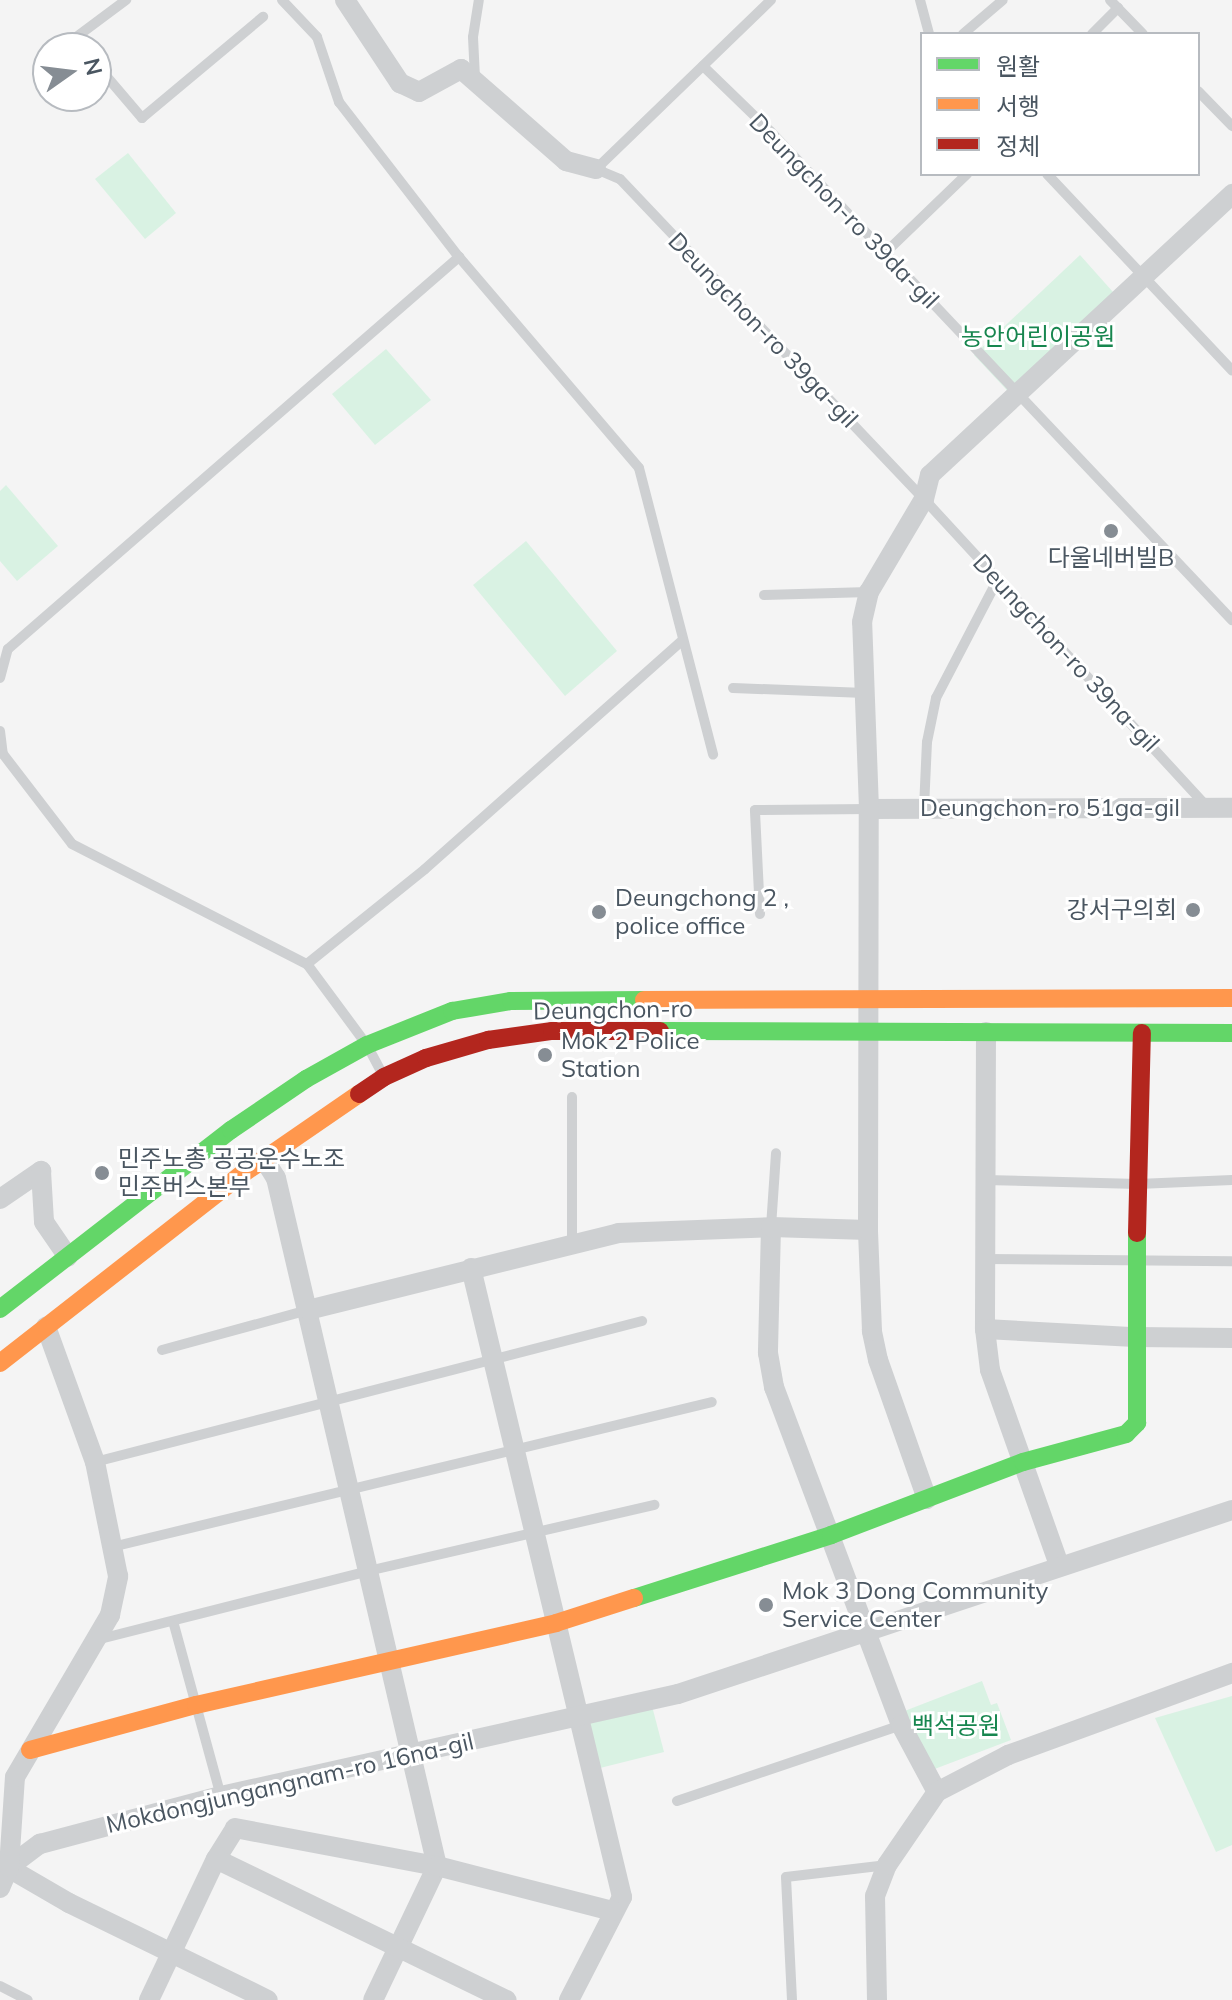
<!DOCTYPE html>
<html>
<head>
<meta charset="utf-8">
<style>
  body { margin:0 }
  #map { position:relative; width:1232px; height:2000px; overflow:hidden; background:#f4f4f4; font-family:Mulish,"Noto Sans KR",sans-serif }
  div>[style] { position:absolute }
  .green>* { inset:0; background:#d9f2e3 }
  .lane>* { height:10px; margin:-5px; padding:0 5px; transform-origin:5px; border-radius:5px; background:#ced0d2 }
  .street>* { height:20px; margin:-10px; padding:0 10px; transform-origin:10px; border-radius:10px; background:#ced0d2 }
  .fast>* { height:18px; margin:-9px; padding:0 9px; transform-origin:9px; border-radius:9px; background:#63d668 }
  .slow>* { height:18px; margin:-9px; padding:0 9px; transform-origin:9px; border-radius:9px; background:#ff974d }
  .jam>* { height:18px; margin:-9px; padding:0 9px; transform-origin:9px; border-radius:9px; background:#b3261e }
  .dots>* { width:22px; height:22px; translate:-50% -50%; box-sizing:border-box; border:4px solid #fff; border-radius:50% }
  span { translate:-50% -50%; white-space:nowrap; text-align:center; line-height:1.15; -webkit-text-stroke:6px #fff; paint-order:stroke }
  .street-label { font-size:24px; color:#4a5661 }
  .park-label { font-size:24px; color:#17864f }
  .poi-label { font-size:24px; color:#4a5661 }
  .left { translate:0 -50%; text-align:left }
  .right { translate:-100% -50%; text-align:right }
  .legend { position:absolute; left:920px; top:32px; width:280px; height:144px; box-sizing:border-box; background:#fff; border:2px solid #b7bbc0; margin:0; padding:10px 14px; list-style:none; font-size:24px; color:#4a5661 }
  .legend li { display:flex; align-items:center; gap:16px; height:40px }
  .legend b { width:40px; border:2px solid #b7bbc0 }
  .north { position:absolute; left:32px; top:32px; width:80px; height:80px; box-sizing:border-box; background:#fff; border:2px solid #b7bbc0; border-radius:50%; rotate:76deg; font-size:22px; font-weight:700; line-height:32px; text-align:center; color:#4a5661 }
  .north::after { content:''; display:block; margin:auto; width:28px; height:36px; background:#868d94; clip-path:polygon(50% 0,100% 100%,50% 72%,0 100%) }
</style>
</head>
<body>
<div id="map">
  <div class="green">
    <div style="clip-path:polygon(128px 153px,176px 213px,145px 239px,95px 179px)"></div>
    <div style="clip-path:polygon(1080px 255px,1121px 301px,1017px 401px,974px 355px)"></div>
    <div style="clip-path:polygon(386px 349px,431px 400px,375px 445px,332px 394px)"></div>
    <div style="clip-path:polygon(6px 485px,58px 546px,17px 581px,0 561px,0 491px)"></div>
    <div style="clip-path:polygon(526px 541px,617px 651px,565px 696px,473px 585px)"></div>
    <div style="clip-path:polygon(982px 1681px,991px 1705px,997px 1703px,1011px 1740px,932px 1770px,902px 1712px)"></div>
    <div style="clip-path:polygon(1232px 1696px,1232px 1845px,1216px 1852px,1155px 1718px)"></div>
    <div style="clip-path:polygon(652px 1706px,664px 1752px,600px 1768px,589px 1722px)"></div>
  </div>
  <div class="lane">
    <div style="left:282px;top:0;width:51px;rotate:46.6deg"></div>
    <div style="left:317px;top:37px;width:69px;rotate:71.3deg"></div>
    <div style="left:339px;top:102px;width:196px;rotate:52.3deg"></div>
    <div style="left:459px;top:257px;width:277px;rotate:49.5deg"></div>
    <div style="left:639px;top:468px;width:296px;rotate:75.5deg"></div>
    <div style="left:771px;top:0;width:243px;rotate:136deg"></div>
    <div style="left:596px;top:169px;width:26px;rotate:23deg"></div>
    <div style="left:620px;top:179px;width:441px;rotate:46.5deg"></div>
    <div style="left:924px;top:499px;width:420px;rotate:47.4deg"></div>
    <div style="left:920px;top:0;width:35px;rotate:75deg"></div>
    <div style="left:1110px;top:0;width:47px;rotate:45.9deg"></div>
    <div style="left:963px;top:34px;width:52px;rotate:-40.4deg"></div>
    <div style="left:1092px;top:34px;width:37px;rotate:-45deg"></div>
    <div style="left:83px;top:48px;width:13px;rotate:-129deg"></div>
    <div style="left:75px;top:38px;width:64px;rotate:-36.7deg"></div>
    <div style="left:96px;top:64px;width:71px;rotate:49.6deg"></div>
    <div style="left:142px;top:118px;width:158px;rotate:-39.9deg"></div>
    <div style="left:703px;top:66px;width:93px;rotate:44.1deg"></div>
    <div style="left:770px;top:131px;width:673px;rotate:46.63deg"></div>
    <div style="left:475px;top:78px;width:41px;rotate:-92.8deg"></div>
    <div style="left:473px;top:37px;width:37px;rotate:-81deg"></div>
    <div style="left:1198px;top:91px;width:49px;rotate:45.8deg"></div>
    <div style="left:1047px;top:174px;width:270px;rotate:46.7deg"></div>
    <div style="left:885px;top:253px;width:114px;rotate:-43.9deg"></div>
    <div style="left:764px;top:595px;width:105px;rotate:-1.6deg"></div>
    <div style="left:0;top:678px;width:30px;rotate:-75deg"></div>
    <div style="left:8px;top:649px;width:598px;rotate:-41deg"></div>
    <div style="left:733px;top:688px;width:132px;rotate:2.2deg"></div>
    <div style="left:0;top:731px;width:23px;rotate:83deg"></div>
    <div style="left:3px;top:754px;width:113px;rotate:52.5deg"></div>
    <div style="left:72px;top:844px;width:264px;rotate:27.1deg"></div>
    <div style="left:307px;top:964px;width:101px;rotate:53.5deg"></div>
    <div style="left:367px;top:1045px;width:36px;rotate:62deg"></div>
    <div style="left:924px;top:808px;width:66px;rotate:-87.4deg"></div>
    <div style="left:927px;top:742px;width:45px;rotate:-78.4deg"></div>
    <div style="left:936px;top:698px;width:134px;rotate:-62.5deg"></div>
    <div style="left:760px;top:914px;width:104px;rotate:-92.8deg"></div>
    <div style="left:755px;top:810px;width:114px;rotate:-0.5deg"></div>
    <div style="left:307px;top:964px;width:151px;rotate:-38.8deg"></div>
    <div style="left:425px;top:869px;width:344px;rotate:-41.6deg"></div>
    <div style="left:572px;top:1097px;width:147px;rotate:90deg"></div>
    <div style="left:985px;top:1180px;width:153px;rotate:1.5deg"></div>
    <div style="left:1138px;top:1184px;width:94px;rotate:-2.4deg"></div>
    <div style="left:771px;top:1227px;width:74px;rotate:-86.1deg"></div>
    <div style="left:985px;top:1259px;width:247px;rotate:0.5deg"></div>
    <div style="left:162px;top:1350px;width:151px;rotate:-15.3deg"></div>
    <div style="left:95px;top:1462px;width:565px;rotate:-14.45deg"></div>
    <div style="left:112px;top:1547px;width:617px;rotate:-13.59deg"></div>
    <div style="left:173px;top:1621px;width:181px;rotate:74.7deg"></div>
    <div style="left:96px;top:1640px;width:281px;rotate:-14.2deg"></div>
    <div style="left:368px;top:1571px;width:294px;rotate:-13deg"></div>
    <div style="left:677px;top:1801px;width:237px;rotate:-18.7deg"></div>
    <div style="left:0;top:1986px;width:31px;rotate:27deg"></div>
    <div style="left:792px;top:2000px;width:123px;rotate:-92.8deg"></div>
    <div style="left:786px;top:1877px;width:102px;rotate:-6.8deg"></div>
  </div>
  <div class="street">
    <div style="left:345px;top:0;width:100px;rotate:56.5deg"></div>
    <div style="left:400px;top:83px;width:21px;rotate:25deg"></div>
    <div style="left:419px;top:92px;width:48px;rotate:-28.7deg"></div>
    <div style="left:461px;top:69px;width:140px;rotate:41.2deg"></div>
    <div style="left:566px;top:161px;width:31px;rotate:15deg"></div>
    <div style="left:869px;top:809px;width:363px;rotate:-0.2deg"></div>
    <div style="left:986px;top:1032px;width:297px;rotate:90.2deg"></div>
    <div style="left:985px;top:1329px;width:41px;rotate:83deg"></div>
    <div style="left:990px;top:1370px;width:207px;rotate:70.5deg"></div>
    <div style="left:264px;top:1159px;width:22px;rotate:58deg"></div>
    <div style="left:276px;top:1178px;width:707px;rotate:76.83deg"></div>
    <div style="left:437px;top:1866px;width:148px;rotate:115.5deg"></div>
    <div style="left:0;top:1199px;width:50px;rotate:-34.3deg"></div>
    <div style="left:41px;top:1171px;width:51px;rotate:86.6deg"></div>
    <div style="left:44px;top:1222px;width:42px;rotate:55.6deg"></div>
    <div style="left:771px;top:1227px;width:126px;rotate:91.4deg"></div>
    <div style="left:768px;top:1353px;width:35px;rotate:80deg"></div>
    <div style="left:774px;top:1387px;width:361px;rotate:69.4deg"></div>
    <div style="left:901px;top:1725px;width:76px;rotate:61.8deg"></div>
    <div style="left:471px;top:1268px;width:647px;rotate:76.5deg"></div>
    <div style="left:622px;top:1897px;width:116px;rotate:117.2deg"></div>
    <div style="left:308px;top:1310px;width:319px;rotate:-13.9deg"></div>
    <div style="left:618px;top:1233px;width:153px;rotate:-2.2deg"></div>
    <div style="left:771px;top:1227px;width:97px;rotate:1.8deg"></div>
    <div style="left:985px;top:1329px;width:150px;rotate:3.1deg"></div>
    <div style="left:1135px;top:1337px;width:97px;rotate:0.6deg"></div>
    <div style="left:927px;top:1499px;width:147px;rotate:-109.4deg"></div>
    <div style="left:878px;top:1360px;width:30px;rotate:-102deg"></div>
    <div style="left:872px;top:1331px;width:101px;rotate:-92.3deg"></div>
    <div style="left:868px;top:1230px;width:421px;rotate:-89.9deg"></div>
    <div style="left:869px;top:809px;width:187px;rotate:-92.1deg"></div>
    <div style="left:862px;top:622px;width:31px;rotate:-77deg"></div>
    <div style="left:869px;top:592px;width:108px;rotate:-59.4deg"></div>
    <div style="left:924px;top:499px;width:25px;rotate:-76deg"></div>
    <div style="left:930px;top:475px;width:413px;rotate:-42.9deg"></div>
    <div style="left:216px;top:1859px;width:36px;rotate:-58deg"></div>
    <div style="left:235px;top:1828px;width:206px;rotate:10.7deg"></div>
    <div style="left:437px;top:1866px;width:181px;rotate:14.4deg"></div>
    <div style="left:0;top:1863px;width:80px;rotate:30.1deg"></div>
    <div style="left:69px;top:1903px;width:221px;rotate:26deg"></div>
    <div style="left:9px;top:1867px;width:39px;rotate:-37deg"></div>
    <div style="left:40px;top:1844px;width:187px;rotate:-14.9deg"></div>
    <div style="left:221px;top:1796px;width:468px;rotate:-12.6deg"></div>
    <div style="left:678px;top:1694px;width:584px;rotate:-18.37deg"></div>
    <div style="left:0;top:1888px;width:23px;rotate:-67deg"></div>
    <div style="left:9px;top:1867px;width:90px;rotate:-86.2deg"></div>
    <div style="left:15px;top:1777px;width:188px;rotate:-59.6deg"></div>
    <div style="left:110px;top:1615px;width:40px;rotate:-78deg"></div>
    <div style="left:118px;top:1576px;width:116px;rotate:-101.4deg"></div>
    <div style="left:95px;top:1462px;width:144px;rotate:-109.9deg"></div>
    <div style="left:149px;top:2000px;width:156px;rotate:-64.6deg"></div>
    <div style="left:216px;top:1859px;width:323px;rotate:25.9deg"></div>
    <div style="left:877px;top:2000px;width:104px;rotate:-91.1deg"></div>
    <div style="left:875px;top:1896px;width:33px;rotate:-69deg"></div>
    <div style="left:887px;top:1865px;width:88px;rotate:-55.6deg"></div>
    <div style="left:937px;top:1792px;width:80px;rotate:-27.5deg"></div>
    <div style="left:1008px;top:1755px;width:239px;rotate:-20.1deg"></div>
  </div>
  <div class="fast">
    <div style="left:660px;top:1031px;width:572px;rotate:0.2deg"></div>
    <div style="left:0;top:1309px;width:292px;rotate:-37.8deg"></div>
    <div style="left:231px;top:1130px;width:91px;rotate:-34.2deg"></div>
    <div style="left:306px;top:1079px;width:70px;rotate:-29.1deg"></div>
    <div style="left:367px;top:1045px;width:92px;rotate:-21.8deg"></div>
    <div style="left:452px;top:1011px;width:60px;rotate:-9.6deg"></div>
    <div style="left:511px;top:1001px;width:133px;rotate:-0.4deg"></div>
    <div style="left:634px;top:1598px;width:207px;rotate:-17.7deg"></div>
    <div style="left:831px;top:1535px;width:205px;rotate:-20.8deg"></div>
    <div style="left:1023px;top:1462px;width:107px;rotate:-15.2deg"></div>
    <div style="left:1126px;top:1434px;width:16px;rotate:-45deg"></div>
    <div style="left:1137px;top:1423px;width:190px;rotate:-90deg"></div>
  </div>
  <div class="slow">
    <div style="left:644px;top:1000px;width:588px;rotate:-0.19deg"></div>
    <div style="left:0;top:1363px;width:306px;rotate:-38deg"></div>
    <div style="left:241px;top:1175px;width:143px;rotate:-34.5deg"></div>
    <div style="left:30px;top:1750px;width:172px;rotate:-15.2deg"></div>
    <div style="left:196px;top:1705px;width:369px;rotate:-12.8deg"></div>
    <div style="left:556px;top:1623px;width:82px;rotate:-17.8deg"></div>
  </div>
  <div class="jam">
    <div style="left:359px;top:1094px;width:30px;rotate:-34deg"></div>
    <div style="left:384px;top:1077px;width:46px;rotate:-24.3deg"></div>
    <div style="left:426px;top:1058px;width:65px;rotate:-16.2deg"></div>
    <div style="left:488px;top:1040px;width:65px;rotate:-8deg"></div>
    <div style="left:552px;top:1031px;width:108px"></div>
    <div style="left:1137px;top:1233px;width:200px;rotate:-88.6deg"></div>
  </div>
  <div class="dots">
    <div style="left:1111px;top:531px;background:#868d94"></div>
    <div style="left:1193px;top:910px;background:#868d94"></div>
    <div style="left:599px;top:912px;background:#868d94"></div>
    <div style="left:545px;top:1055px;background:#868d94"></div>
    <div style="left:102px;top:1173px;background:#868d94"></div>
    <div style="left:766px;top:1605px;background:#868d94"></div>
  </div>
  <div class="street-label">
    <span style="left:844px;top:211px;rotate:46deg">Deungchon-ro 39da-gil</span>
    <span style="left:763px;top:330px;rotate:46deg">Deungchon-ro 39ga-gil</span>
    <span style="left:1066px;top:653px;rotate:47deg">Deungchon-ro 39na-gil</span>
    <span style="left:1050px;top:808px">Deungchon-ro 51ga-gil</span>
    <span style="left:613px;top:1010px;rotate:-1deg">Deungchon-ro</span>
    <span style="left:290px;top:1783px;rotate:-13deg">Mokdongjungangnam-ro 16na-gil</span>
  </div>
  <div class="park-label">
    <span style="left:1038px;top:337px">농안어린이공원</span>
    <span style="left:956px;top:1726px">백석공원</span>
  </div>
  <div class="poi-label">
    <span style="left:1111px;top:558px">다울네버빌B</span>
    <span class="left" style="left:615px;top:912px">Deungchong 2 ,<br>police office</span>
    <span class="right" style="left:1177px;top:910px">강서구의회</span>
    <span class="left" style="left:561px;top:1055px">Mok 2 Police<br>Station</span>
    <span class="left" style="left:118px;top:1173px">민주노총 공공운수노조<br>민주버스본부</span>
    <span class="left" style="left:782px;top:1605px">Mok 3 Dong Community<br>Service Center</span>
  </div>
  <ul class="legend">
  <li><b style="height:10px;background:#63d668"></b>원활</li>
  <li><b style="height:10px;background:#ff974d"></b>서행</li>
  <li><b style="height:10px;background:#b3261e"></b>정체</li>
  </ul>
  <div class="north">N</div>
</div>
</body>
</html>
